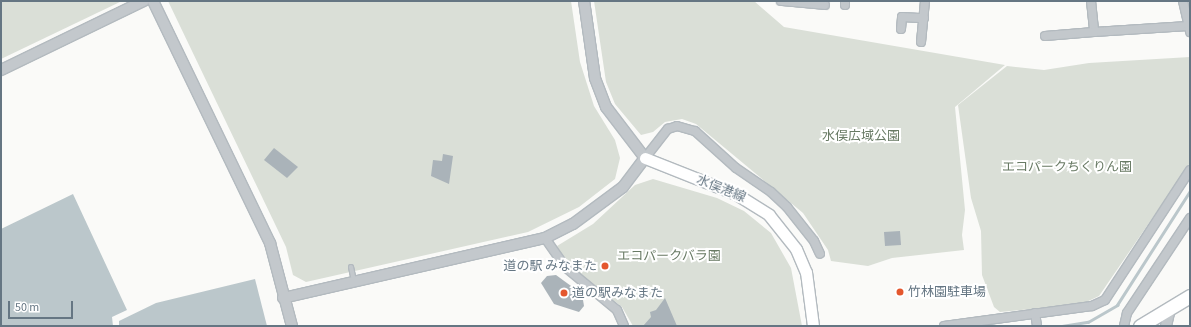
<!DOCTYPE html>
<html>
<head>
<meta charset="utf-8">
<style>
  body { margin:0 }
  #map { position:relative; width:1191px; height:327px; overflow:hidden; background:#fafaf8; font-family:"Source Sans 3","Noto Sans JP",sans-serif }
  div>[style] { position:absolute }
  .green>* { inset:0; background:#dadfd7 }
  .water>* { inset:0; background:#bbc7cb }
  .stream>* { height:2.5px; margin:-1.25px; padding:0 1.25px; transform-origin:1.25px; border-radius:1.25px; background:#bbc7cb }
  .building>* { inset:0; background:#aab3b9 }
  .roads { filter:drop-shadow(1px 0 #b3babf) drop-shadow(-1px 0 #b3babf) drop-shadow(0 1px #b3babf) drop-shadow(0 -1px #b3babf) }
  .service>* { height:4px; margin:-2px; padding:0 2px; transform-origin:2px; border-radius:2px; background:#c3c8cc }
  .minor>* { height:8px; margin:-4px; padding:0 4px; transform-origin:4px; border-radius:4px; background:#c3c8cc }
  .tertiary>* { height:10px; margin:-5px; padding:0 5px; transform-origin:5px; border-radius:5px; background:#c3c8cc }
  .secondary>* { height:11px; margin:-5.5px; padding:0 5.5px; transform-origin:5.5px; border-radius:5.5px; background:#fff }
  .trunk>* { height:13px; margin:-6.5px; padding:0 6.5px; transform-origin:6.5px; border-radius:6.5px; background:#fff }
  .dots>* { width:11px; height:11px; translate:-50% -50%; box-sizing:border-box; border:2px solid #fff; border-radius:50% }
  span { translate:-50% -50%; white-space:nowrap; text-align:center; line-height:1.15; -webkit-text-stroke:4px #fff; paint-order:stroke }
  .park-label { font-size:13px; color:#687a64 }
  .street-label { font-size:13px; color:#657683 }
  .poi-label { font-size:13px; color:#657683 }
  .right { translate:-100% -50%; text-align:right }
  .left { translate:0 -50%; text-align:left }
  .frame { position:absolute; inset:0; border:2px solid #657683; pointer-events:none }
  .scale { position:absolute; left:8px; top:301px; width:65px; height:18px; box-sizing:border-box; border:2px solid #657683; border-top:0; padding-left:5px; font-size:12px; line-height:14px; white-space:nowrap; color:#657683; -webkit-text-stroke:3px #fff; paint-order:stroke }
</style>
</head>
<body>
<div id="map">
  <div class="green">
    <div style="clip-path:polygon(1px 1px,122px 1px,1px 59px)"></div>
    <div style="clip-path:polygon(168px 1px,571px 1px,580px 62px,594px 106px,615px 140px,620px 158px,615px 179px,579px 207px,528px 232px,306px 282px,293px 275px,286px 247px)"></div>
    <div style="clip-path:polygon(594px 1px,754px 1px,784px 27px,1005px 65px,955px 107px,965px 210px,962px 235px,964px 250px,892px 258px,868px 266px,831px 261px,828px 250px,803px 213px,696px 124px,682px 119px,665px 122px,653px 132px,641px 135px,615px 104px,606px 82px)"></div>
    <div style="clip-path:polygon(1190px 57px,1190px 163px,1099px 296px,1082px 304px,1000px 312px,994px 307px,982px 275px,981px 231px,971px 198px,958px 105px,1007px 66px,1044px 70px,1089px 63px)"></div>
    <div style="clip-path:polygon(653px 179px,717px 198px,744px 211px,771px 233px,791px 268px,802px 326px,633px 326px,622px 307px,566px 263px,557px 246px,593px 224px,635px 185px)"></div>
  </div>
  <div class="water">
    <div style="clip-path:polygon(73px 194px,127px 310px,112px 317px,113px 326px,1px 326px,1px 229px)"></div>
    <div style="clip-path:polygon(255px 279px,267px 326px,119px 326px,119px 321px,156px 303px)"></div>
  </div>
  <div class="stream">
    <div style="left:1062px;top:326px;width:26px;rotate:-9deg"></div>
    <div style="left:1088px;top:322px;width:34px;rotate:-30deg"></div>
    <div style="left:1117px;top:305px;width:135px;rotate:-57.4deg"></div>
  </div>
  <div class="building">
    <div style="clip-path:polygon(274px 148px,298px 167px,287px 178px,264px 160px)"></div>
    <div style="clip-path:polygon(443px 154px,453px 156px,449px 184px,431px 176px,433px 160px,442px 161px)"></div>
    <div style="clip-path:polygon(900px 231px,901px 245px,885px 246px,884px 232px)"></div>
    <div style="clip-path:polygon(556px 275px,582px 294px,584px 306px,579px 312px,554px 304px,541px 283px,547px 276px)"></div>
    <div style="clip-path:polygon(665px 298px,677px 326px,643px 326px,651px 317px,650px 312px,656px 310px)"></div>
  </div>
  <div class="roads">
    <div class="service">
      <div style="left:351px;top:267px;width:14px;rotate:78deg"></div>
    </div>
    <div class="minor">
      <div style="left:781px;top:1px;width:44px;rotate:5.2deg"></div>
      <div style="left:1091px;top:1px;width:31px;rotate:84deg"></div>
      <div style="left:1094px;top:32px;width:94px;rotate:-3.7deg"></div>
      <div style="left:1183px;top:1px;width:32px;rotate:77deg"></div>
      <div style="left:845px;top:5px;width:4px;rotate:-90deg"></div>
      <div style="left:901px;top:29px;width:12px;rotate:-85deg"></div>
      <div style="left:902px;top:17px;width:22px;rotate:3deg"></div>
      <div style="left:1045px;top:36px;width:49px;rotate:-4.7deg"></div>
      <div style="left:921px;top:42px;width:41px;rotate:-84.4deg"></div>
      <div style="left:645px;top:158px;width:37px;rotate:-52deg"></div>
      <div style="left:668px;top:129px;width:9px;rotate:-18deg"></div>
      <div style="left:677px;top:126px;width:19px;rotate:16deg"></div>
      <div style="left:695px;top:131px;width:55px;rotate:42.1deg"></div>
      <div style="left:736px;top:168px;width:42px;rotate:34.4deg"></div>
      <div style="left:771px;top:192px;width:22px;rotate:43deg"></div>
      <div style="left:787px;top:207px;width:43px;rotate:51.5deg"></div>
      <div style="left:814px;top:241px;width:14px;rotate:65deg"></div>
      <div style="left:545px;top:238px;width:35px;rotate:55deg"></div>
      <div style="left:565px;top:267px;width:67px;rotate:39.6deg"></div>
      <div style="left:617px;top:310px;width:17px;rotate:66deg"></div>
      <div style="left:1035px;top:313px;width:13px;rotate:81deg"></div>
      <div style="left:944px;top:326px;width:149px;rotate:-7.7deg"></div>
      <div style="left:1092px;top:306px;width:14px;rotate:-25deg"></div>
      <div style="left:1105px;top:300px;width:155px;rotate:-56.8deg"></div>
      <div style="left:1124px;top:326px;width:13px;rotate:-77deg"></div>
      <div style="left:1127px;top:313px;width:114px;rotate:-56.4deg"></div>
    </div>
    <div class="tertiary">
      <div style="left:153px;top:1px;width:269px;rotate:64.2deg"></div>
      <div style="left:270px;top:243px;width:86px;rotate:75.2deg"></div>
      <div style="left:1px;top:70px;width:159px;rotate:-25.8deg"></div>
      <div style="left:283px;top:298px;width:269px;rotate:-12.9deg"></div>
      <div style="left:545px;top:238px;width:31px;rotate:-27deg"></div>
      <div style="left:573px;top:224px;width:62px;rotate:-36.5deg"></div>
      <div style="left:623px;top:187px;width:36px;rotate:-53deg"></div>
      <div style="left:645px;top:158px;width:64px;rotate:-127.4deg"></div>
      <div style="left:606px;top:107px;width:31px;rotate:-111deg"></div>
      <div style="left:595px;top:78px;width:78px;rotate:-98.1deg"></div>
      <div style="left:1166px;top:326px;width:17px;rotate:-77deg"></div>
    </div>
    <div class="secondary">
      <div style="left:645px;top:158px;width:98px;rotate:21.6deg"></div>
      <div style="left:736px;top:194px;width:39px;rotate:32deg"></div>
      <div style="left:769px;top:215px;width:43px;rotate:51.5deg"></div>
      <div style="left:796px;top:249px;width:25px;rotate:67deg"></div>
      <div style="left:806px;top:272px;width:54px;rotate:82.6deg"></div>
    </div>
    <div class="trunk">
      <div style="left:1140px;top:326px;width:58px;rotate:-31deg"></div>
    </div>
  </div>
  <div class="dots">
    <div style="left:605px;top:266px;background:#e4572e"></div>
    <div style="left:900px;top:292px;background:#e4572e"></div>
    <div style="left:564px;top:293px;background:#e4572e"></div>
  </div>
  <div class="park-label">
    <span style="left:861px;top:136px">水俣広域公園</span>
    <span style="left:1067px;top:167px">エコパークちくりん園</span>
    <span style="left:669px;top:256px">エコパークバラ園</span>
  </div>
  <div class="street-label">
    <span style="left:721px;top:189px;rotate:22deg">水俣港線</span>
  </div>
  <div class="poi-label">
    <span class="right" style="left:597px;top:266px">道の駅 みなまた</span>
    <span class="left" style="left:908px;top:292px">竹林園駐車場</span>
    <span class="left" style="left:572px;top:293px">道の駅みなまた</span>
  </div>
  <div class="frame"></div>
  <div class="scale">50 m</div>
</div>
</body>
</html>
